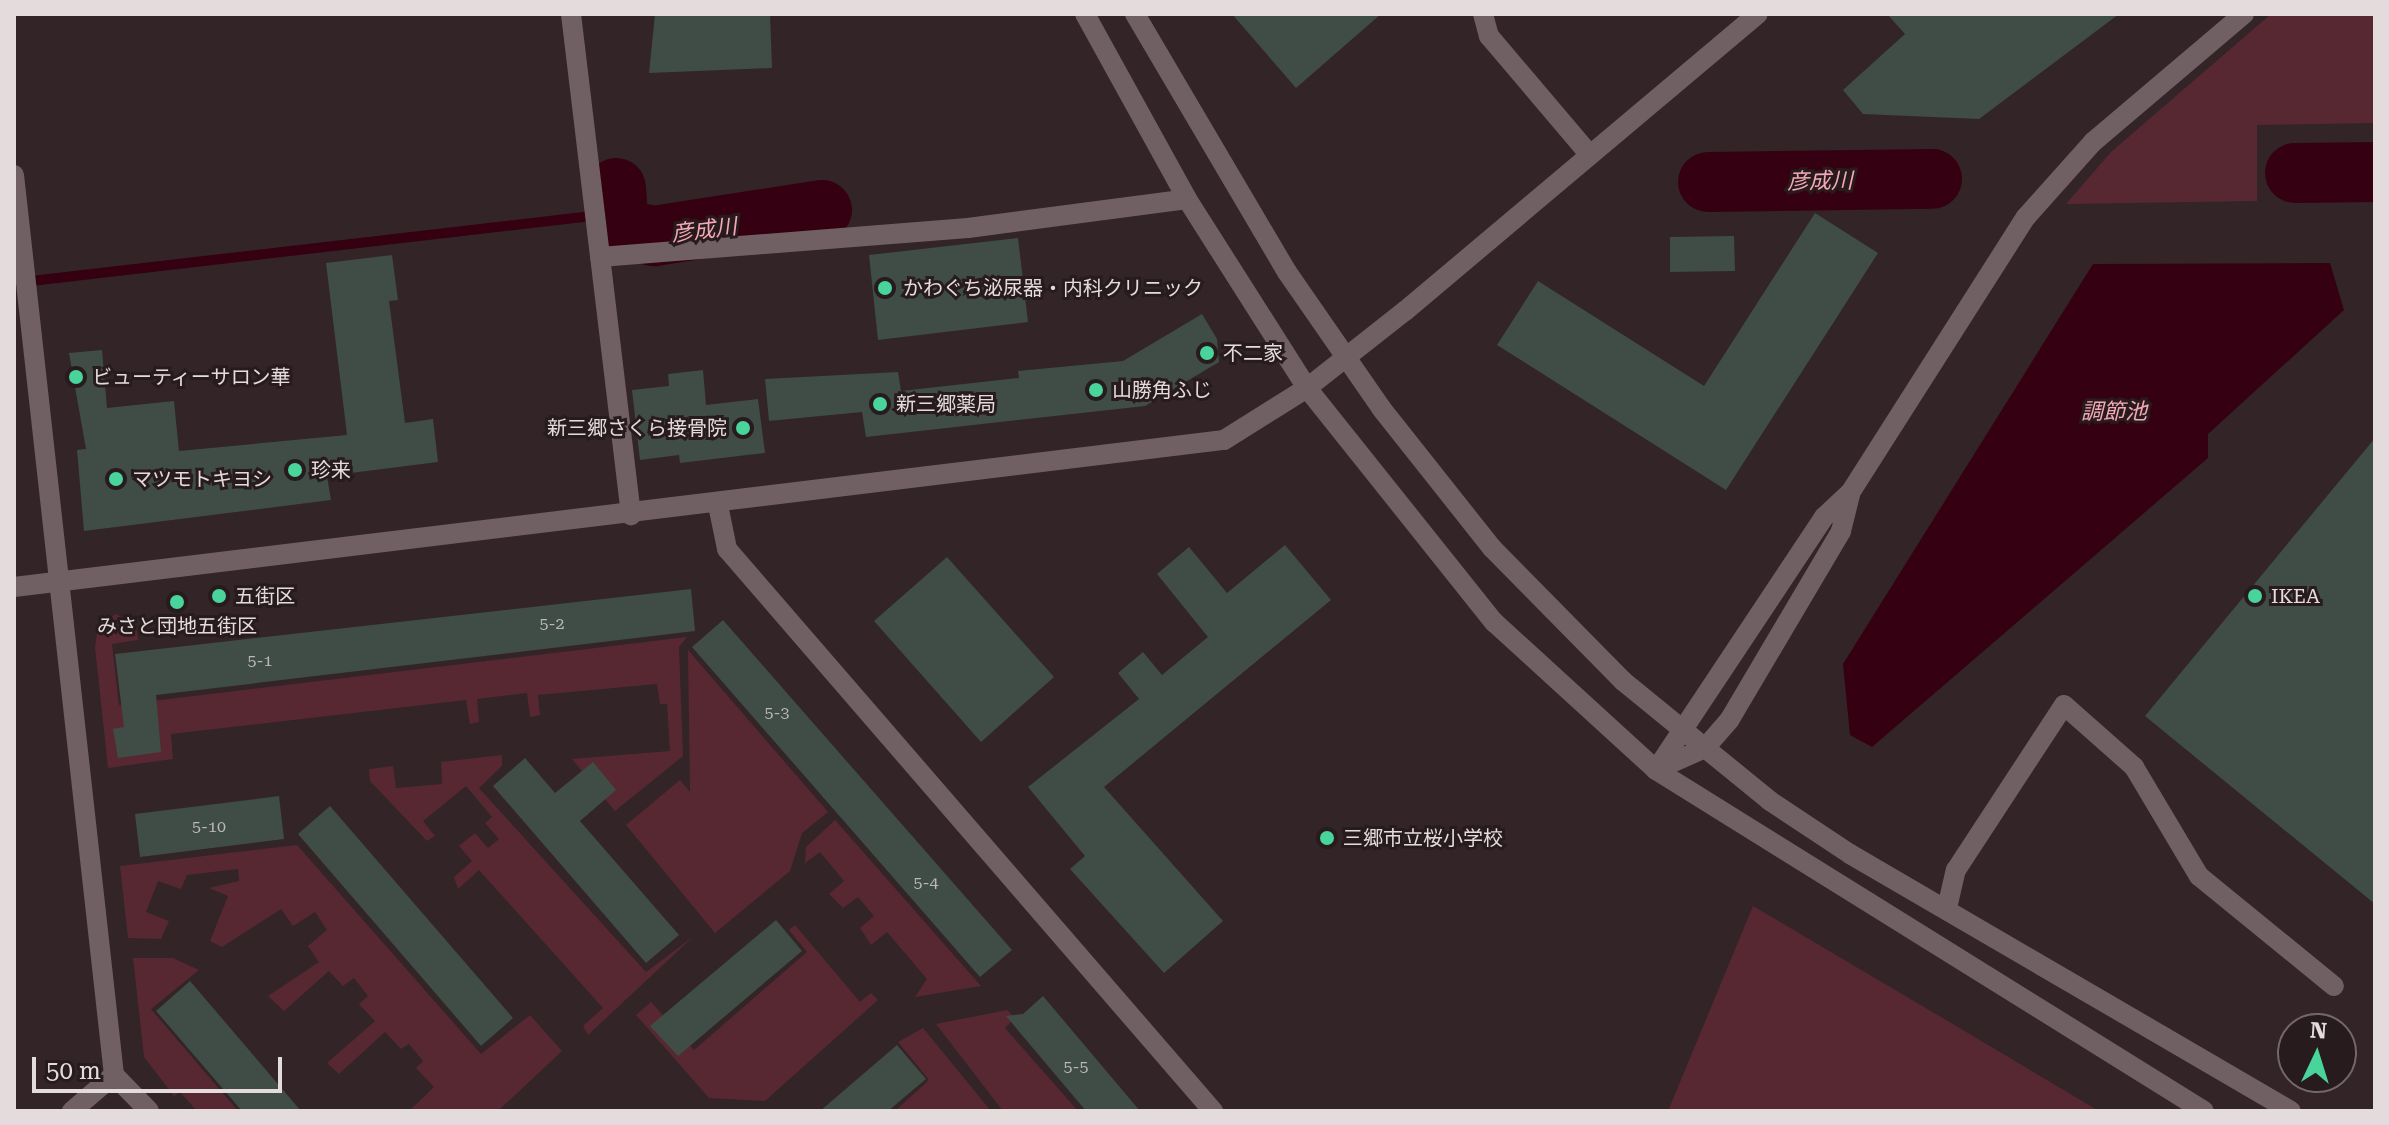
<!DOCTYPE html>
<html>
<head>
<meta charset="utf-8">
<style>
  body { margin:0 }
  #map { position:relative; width:2389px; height:1125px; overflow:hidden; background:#322427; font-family:"Roboto Serif","Noto Sans JP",serif }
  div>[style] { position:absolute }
  .green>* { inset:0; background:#572832 }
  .water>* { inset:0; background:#350011 }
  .stream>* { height:10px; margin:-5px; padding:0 5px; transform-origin:5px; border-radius:5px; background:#350011 }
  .river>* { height:60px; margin:-30px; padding:0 30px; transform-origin:30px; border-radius:30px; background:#350011 }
  .building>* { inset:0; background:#3f4d46 }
  .minor>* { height:20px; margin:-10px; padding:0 10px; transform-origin:10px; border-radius:10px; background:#706063 }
  .dots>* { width:22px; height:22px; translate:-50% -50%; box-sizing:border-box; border:4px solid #281b1d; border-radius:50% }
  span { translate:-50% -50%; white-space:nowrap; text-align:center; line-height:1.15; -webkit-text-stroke:6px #281b1d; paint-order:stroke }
  .number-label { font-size:16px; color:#bbb8b6 }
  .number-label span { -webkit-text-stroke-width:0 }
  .poi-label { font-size:20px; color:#e4dbdc }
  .left { translate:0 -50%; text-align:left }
  .right { translate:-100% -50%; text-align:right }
  .water-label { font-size:22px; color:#f5a8b6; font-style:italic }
  .frame { position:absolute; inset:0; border:16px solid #e4dbdc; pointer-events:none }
  .north { position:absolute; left:2277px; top:1013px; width:80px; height:80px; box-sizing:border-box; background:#281b1d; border:2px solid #736869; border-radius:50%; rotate:4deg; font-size:22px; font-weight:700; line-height:32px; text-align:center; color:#e4dbdc }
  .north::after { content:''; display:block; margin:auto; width:28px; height:36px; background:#49d49c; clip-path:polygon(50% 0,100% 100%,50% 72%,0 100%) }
  .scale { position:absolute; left:32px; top:1057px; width:250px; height:36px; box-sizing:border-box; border:4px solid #e4dbdc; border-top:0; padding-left:10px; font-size:24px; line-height:28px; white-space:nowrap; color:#e4dbdc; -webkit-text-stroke:6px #281b1d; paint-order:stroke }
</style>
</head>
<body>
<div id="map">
  <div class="green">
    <div style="clip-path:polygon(2271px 14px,2375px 14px,2375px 123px,2257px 125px,2257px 201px,2066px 204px,2111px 152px)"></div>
    <div style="clip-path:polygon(116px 614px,136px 626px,138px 640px,112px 644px,119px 705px,687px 637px,679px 647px,683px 756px,615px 811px,572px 759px,670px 751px,667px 704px,660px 704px,657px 684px,538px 695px,540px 715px,530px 717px,527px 693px,477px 699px,479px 722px,470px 724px,466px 700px,171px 734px,173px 759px,108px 768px,95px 647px,98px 626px)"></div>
    <div style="clip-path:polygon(688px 650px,828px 812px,802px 833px,790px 871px,715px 933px,626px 825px,680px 780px,690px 792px)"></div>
    <div style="clip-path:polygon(502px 755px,502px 766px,479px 788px,646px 972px,694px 936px,588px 1035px,583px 1026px,603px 1008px,479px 870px,458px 889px,454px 877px,472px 861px,459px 846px,475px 833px,488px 848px,499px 839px,485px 823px,492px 817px,466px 786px,423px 821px,435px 836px,427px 841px,370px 781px,369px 769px,393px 766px,396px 788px,442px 784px,441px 762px)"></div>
    <div style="clip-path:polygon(835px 820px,981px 986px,915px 997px,927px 979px,887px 932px,871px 945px,860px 928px,874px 916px,858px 897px,843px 908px,829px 894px,844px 881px,820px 852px,805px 863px,806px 847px)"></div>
    <div style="clip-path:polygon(297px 845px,481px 1054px,530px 1015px,562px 1051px,498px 1111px,409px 1111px,434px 1087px,416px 1068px,423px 1061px,409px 1044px,401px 1049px,385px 1032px,339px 1074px,327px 1063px,375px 1021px,359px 1004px,368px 996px,354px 978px,343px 986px,329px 971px,284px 1011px,268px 996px,319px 962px,308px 946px,327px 930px,315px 912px,293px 926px,281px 909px,222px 947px,210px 941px,228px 896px,209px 888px,239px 881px,238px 869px,187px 875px,181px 889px,158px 881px,146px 912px,169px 921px,161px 939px,128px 938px,120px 866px)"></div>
    <div style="clip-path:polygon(1753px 906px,1941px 1017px,2099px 1111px,1668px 1111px)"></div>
    <div style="clip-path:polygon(795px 925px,860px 1002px,871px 993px,878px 1000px,765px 1101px,709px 1098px,636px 1015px,651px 1002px,694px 1050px,807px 952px,789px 930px)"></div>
    <div style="clip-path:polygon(133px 958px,173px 958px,199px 970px,151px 1009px,238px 1111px,197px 1111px,180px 1092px,174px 1096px,144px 1057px)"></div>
    <div style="clip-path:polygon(1007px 1010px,1015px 1018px,1005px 1028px,1078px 1111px,1003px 1111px,936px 1024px)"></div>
    <div style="clip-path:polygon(923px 1028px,991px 1111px,895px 1111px,929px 1080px,898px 1042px)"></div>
  </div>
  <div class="water">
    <div style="clip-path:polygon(2330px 263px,2344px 310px,2208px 434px,2208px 458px,1872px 747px,1850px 735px,1843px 664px,2093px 264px)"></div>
  </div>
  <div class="stream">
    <div style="left:14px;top:283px;width:608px;rotate:-6.61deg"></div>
  </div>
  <div class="river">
    <div style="left:2295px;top:173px;width:80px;rotate:-0.7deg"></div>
    <div style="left:1708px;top:182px;width:224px;rotate:-0.8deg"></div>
    <div style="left:616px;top:188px;width:27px;rotate:86deg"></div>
    <div style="left:618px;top:215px;width:20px;rotate:53deg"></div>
    <div style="left:630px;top:231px;width:25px;rotate:12deg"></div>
    <div style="left:654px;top:236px;width:170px;rotate:-8.8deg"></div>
  </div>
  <div class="building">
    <div style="clip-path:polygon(655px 14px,770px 14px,772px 68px,649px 73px)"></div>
    <div style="clip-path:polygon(1232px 14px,1381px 14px,1296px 88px)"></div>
    <div style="clip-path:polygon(1887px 14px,2119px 14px,1979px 119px,1863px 114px,1843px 90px,1905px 34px)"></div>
    <div style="clip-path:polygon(1815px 213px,1878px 253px,1726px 490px,1497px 345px,1538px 281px,1704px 386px)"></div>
    <div style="clip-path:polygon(1734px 236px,1735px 271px,1670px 272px,1670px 237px)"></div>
    <div style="clip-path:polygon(1018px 238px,1028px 322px,878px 340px,869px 255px)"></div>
    <div style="clip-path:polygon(392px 255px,398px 300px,389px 301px,405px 423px,433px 419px,438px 462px,327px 476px,331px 500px,84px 531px,77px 450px,86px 449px,69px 353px,102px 350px,107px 408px,174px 401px,179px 451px,347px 435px,326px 263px)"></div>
    <div style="clip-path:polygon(1202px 314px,1217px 339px,1219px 362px,1145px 406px,866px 437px,862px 412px,769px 421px,765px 379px,898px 372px,901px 391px,1019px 378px,1018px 371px,1123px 361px)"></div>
    <div style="clip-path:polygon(703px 370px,706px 405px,758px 399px,765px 453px,680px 463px,679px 455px,640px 460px,632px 390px,669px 386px,668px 374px)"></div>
    <div style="clip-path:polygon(2375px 438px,2375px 904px,2145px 716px)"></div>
    <div style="clip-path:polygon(1285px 545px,1331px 600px,1104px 787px,1223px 921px,1164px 973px,1070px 869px,1085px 856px,1028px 787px,1139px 699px,1118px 673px,1143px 652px,1162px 675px,1208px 637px,1157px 574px,1189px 547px,1227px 593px)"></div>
    <div style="clip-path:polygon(947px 557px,1054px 677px,981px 742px,874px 621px)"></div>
    <div style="clip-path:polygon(691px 589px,695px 631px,156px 695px,161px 752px,118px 758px,113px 729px,124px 727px,115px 654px)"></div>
    <div style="clip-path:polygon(723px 620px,1012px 950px,980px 977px,692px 647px)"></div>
    <div style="clip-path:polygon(525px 758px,555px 793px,593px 762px,616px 790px,580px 821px,679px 935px,646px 963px,493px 786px)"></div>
    <div style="clip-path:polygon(279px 796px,284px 839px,140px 857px,135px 814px)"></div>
    <div style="clip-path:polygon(330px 806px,513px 1018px,481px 1046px,298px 834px)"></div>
    <div style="clip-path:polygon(776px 920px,802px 951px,678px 1056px,650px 1026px)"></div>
    <div style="clip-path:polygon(190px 981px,301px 1111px,242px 1111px,156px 1011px)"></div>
    <div style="clip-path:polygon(1043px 996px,1140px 1111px,1086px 1111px,1006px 1016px,1023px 1014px)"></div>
    <div style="clip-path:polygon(897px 1045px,926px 1079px,888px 1111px,820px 1111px)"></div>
  </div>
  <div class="minor">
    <div style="left:571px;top:14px;width:505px;rotate:83.17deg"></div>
    <div style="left:1085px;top:14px;width:211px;rotate:61.1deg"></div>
    <div style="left:1187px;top:199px;width:224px;rotate:57.6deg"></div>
    <div style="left:1307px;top:388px;width:300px;rotate:51.4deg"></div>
    <div style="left:1494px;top:622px;width:219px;rotate:42.4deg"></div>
    <div style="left:1656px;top:770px;width:645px;rotate:31.89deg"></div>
    <div style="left:1135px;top:14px;width:299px;rotate:59.5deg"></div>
    <div style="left:1287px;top:272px;width:165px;rotate:55.3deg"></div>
    <div style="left:1381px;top:408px;width:179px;rotate:51.6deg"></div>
    <div style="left:1492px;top:548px;width:187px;rotate:45.4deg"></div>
    <div style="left:1623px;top:681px;width:190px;rotate:39.2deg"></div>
    <div style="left:1770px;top:801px;width:96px;rotate:33.5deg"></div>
    <div style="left:1850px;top:854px;width:510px;rotate:30.23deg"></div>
    <div style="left:1483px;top:14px;width:23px;rotate:75deg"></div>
    <div style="left:1489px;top:36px;width:156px;rotate:49.7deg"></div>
    <div style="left:14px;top:175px;width:906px;rotate:83.66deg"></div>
    <div style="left:600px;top:257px;width:369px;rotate:-4.5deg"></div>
    <div style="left:968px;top:228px;width:221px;rotate:-7.5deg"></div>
    <div style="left:718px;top:505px;width:45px;rotate:78.4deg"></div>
    <div style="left:727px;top:549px;width:743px;rotate:49.15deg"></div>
    <div style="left:14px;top:587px;width:1219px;rotate:-6.93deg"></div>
    <div style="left:1224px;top:440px;width:98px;rotate:-32.1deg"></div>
    <div style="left:1307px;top:388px;width:125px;rotate:-38.2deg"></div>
    <div style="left:1405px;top:311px;width:461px;rotate:-40.1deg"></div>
    <div style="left:1656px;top:770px;width:304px;rotate:-56.4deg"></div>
    <div style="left:1824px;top:517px;width:35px;rotate:-43deg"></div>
    <div style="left:1850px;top:493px;width:327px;rotate:-57.5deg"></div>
    <div style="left:2026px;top:217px;width:101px;rotate:-48.2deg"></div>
    <div style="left:2093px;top:142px;width:198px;rotate:-40.3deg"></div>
    <div style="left:1656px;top:770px;width:54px;rotate:-24.2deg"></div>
    <div style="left:1705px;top:748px;width:38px;rotate:-49deg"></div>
    <div style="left:1730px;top:719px;width:218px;rotate:-59.4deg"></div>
    <div style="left:1841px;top:531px;width:38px;rotate:-76deg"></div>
    <div style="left:1947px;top:908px;width:39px;rotate:-77deg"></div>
    <div style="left:1956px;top:870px;width:197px;rotate:-56.8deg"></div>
    <div style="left:2064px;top:705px;width:94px;rotate:41.5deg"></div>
    <div style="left:2134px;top:767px;width:127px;rotate:59.2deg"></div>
    <div style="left:2199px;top:876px;width:174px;rotate:39.2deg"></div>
    <div style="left:72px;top:1111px;width:55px;rotate:-40.6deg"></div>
    <div style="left:114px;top:1075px;width:50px;rotate:45.8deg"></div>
  </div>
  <div class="dots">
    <div style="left:885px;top:288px;background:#49d49c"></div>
    <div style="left:1207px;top:353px;background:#49d49c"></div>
    <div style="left:76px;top:377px;background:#49d49c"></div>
    <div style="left:1096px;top:390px;background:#49d49c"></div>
    <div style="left:880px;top:404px;background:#49d49c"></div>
    <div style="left:743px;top:428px;background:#49d49c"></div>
    <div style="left:295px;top:470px;background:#49d49c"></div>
    <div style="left:116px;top:479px;background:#49d49c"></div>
    <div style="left:219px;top:596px;background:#49d49c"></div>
    <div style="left:2255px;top:596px;background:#49d49c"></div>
    <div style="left:177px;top:602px;background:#49d49c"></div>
    <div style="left:1327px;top:838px;background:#49d49c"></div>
  </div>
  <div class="number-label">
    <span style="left:552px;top:624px">5-2</span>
    <span style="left:260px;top:661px">5-1</span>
    <span style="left:777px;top:713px">5-3</span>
    <span style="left:209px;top:827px">5-10</span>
    <span style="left:926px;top:883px">5-4</span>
    <span style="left:1076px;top:1067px">5-5</span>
  </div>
  <div class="poi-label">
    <span class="left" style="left:903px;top:288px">かわぐち泌尿器・内科クリニック</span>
    <span class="left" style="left:1223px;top:353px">不二家</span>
    <span class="left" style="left:92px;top:377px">ビューティーサロン華</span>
    <span class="left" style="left:1112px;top:390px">山勝角ふじ</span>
    <span class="left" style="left:896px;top:404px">新三郷薬局</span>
    <span class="right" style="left:727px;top:428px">新三郷さくら接骨院</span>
    <span class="left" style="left:311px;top:470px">珍来</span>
    <span class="left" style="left:132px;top:479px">マツモトキヨシ</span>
    <span class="left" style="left:235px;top:596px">五街区</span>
    <span class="left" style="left:2271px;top:596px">IKEA</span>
    <span style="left:177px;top:626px">みさと団地五街区</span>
    <span class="left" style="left:1343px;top:838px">三郷市立桜小学校</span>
  </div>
  <div class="water-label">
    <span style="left:1820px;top:181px;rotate:-1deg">彦成川</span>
    <span style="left:704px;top:230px;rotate:-7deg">彦成川</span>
    <span style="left:2114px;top:412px">調節池</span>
  </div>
  <div class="frame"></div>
  <div class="north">N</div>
  <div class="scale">50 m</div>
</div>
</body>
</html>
